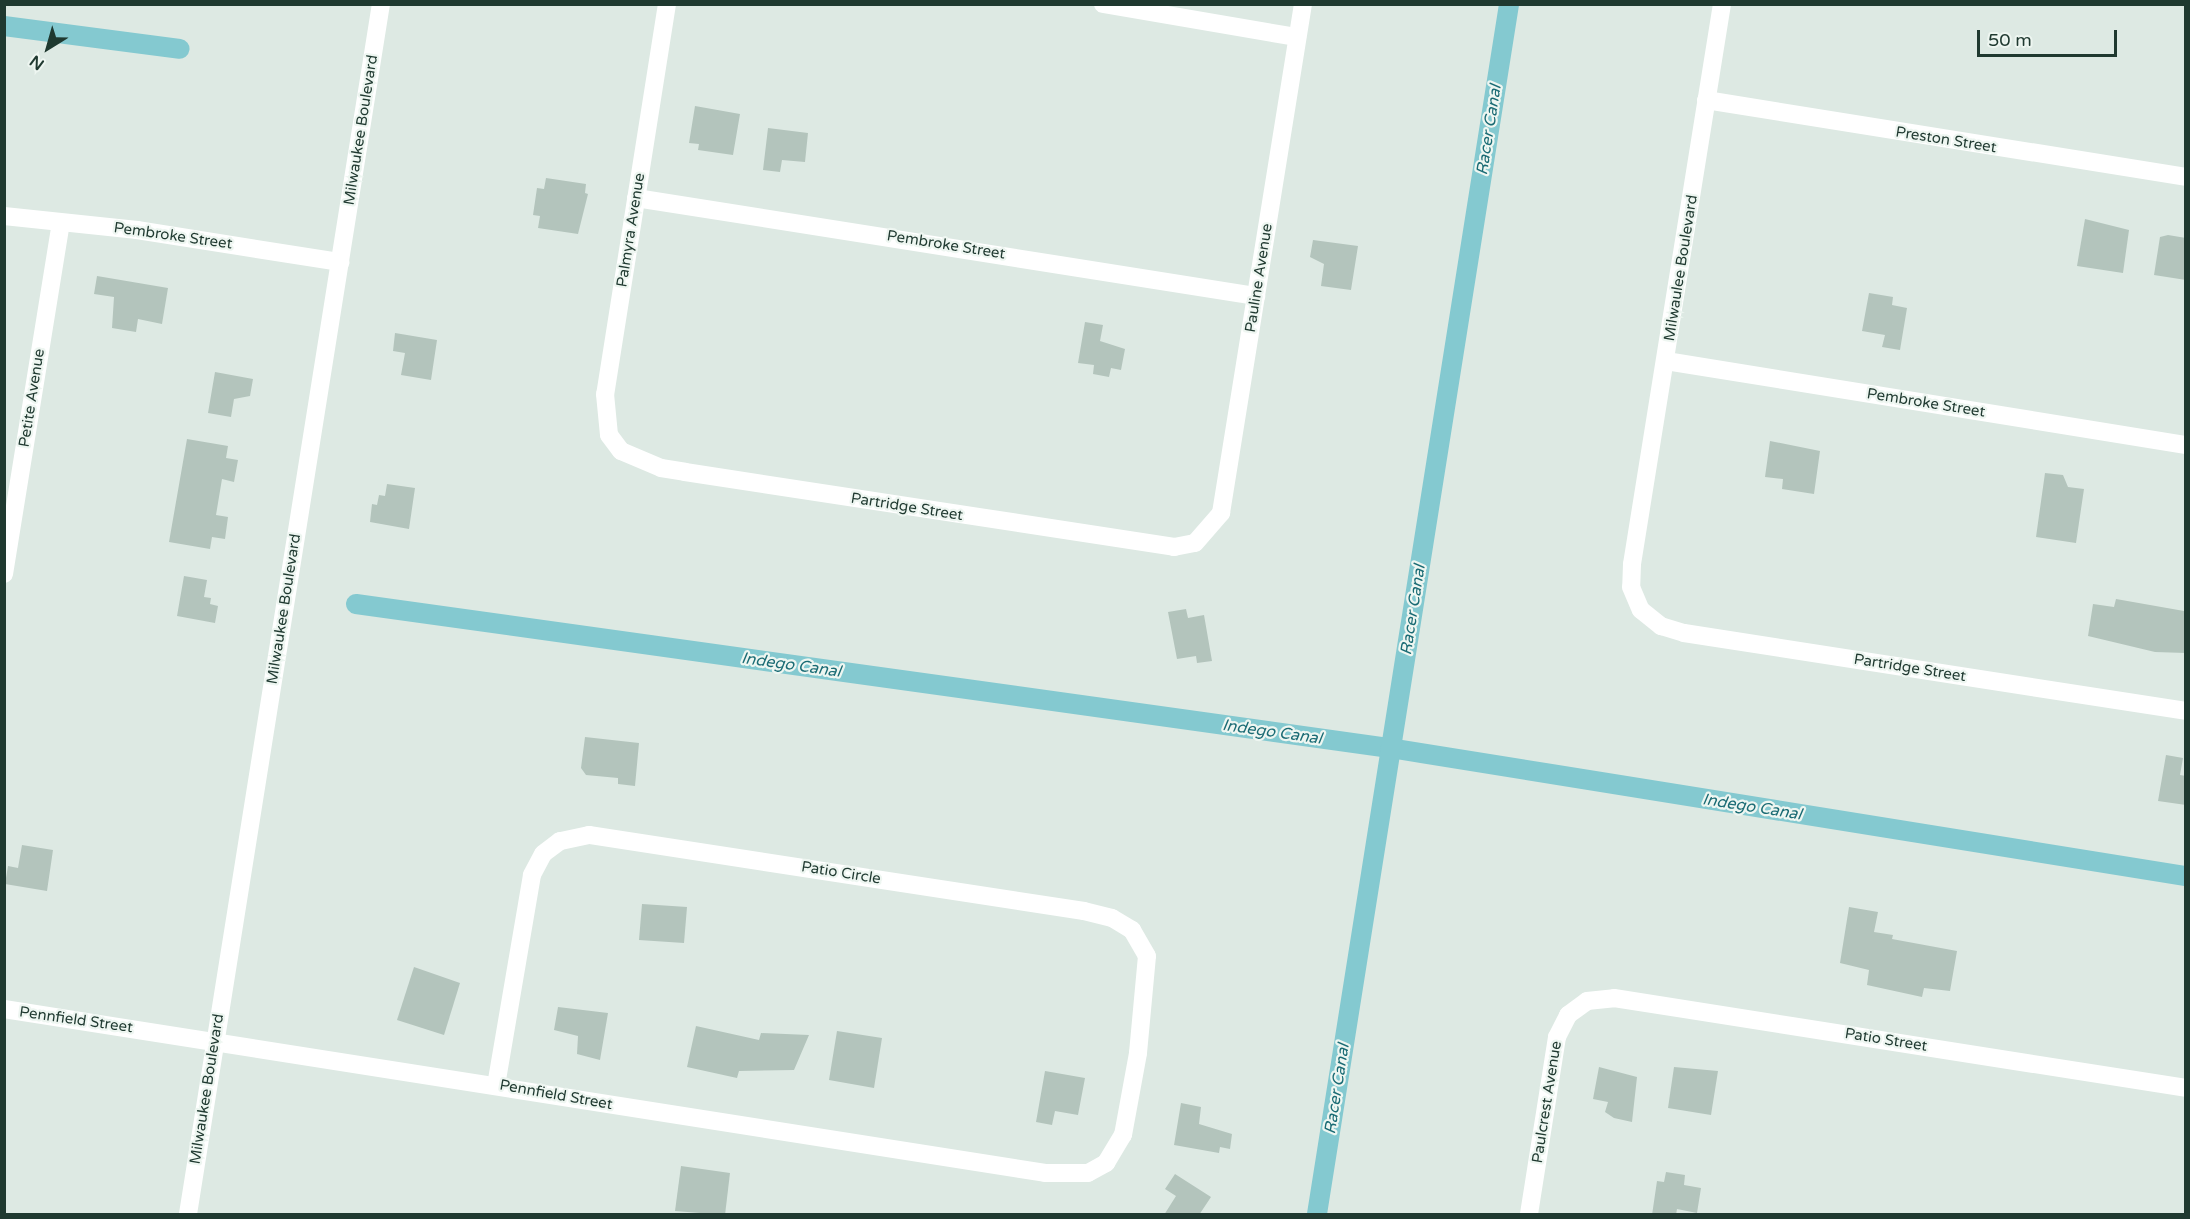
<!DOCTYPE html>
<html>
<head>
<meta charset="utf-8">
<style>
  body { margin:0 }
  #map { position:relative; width:2190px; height:1219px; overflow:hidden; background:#dde9e3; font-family:"Varela Round",sans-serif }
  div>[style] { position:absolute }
  .canal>* { height:20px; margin:-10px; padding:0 10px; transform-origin:10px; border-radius:10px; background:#84c9d0 }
  .building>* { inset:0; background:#b3c4bc }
  .minor>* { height:18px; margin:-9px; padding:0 9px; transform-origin:9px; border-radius:9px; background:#fff }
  span { translate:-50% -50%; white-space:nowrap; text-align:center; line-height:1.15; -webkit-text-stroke:4.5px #eef6f1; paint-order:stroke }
  .street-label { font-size:15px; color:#1f3930 }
  .water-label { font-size:16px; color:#1a6b74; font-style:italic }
  .frame { position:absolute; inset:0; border:6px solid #1f3930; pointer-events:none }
  .north { position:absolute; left:18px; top:18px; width:60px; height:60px; -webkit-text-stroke:4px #eef6f1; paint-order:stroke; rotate:217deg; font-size:16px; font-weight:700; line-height:24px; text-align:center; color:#1f3930 }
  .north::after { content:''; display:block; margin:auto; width:21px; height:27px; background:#1f3930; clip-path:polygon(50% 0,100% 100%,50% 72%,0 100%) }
  .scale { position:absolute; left:1977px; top:30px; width:140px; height:27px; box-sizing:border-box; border:3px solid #1f3930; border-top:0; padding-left:8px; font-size:18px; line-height:21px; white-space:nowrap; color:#1f3930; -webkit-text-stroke:4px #eef6f1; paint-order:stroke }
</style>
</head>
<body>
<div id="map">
  <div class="canal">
    <div style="left:4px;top:26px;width:177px;rotate:7.4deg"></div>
    <div style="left:356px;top:604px;width:1044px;rotate:7.93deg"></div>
    <div style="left:1390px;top:748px;width:806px;rotate:9.14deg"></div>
    <div style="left:1317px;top:1214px;width:1225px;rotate:-80.98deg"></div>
  </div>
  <div class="building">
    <div style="clip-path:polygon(695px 106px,740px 114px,733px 155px,698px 150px,699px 144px,689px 143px)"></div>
    <div style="clip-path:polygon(768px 128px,808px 133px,805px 162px,782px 160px,780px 172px,763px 170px)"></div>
    <div style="clip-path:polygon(546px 178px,586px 184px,585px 193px,588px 194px,578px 234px,538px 228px,540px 216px,533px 215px,537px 188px,544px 189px)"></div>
    <div style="clip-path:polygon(2085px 219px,2129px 230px,2123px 273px,2077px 266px)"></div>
    <div style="clip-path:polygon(2168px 235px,2186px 238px,2186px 280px,2154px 275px,2160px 237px)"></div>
    <div style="clip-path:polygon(1313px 240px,1358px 246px,1351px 290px,1321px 286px,1324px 264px,1310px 257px)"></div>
    <div style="clip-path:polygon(97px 276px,168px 288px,162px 324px,138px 319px,136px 332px,112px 328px,114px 297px,94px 294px)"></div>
    <div style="clip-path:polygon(1869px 293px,1893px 297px,1892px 305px,1907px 308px,1900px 350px,1882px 347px,1885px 335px,1862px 331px)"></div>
    <div style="clip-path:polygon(1085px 322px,1103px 325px,1100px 341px,1125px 349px,1121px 370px,1111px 368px,1109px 377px,1093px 374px,1094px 365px,1078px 363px)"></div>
    <div style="clip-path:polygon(395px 333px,437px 340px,431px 380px,401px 375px,405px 353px,393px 351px)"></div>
    <div style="clip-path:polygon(215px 372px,253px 379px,250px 396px,234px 399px,231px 417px,208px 413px)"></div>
    <div style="clip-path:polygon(187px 439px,228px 446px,226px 458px,238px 460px,234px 482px,222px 479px,216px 515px,228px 517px,225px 539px,212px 537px,210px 549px,169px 542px)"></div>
    <div style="clip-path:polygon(1770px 441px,1820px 451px,1814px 494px,1782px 489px,1783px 479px,1765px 477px)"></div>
    <div style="clip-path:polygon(2045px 473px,2063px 475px,2068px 487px,2084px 489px,2076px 543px,2036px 537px)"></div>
    <div style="clip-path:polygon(387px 484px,415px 488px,409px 529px,370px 522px,372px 504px,377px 505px,379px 495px,385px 496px)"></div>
    <div style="clip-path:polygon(184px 576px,207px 580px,204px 597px,211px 598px,210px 604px,218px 606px,215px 623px,177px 616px)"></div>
    <div style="clip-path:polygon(2116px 599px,2184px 611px,2186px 653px,2155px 652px,2088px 636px,2093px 604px,2114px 607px)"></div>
    <div style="clip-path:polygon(1186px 609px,1188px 618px,1204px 615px,1212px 661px,1197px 663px,1196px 656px,1177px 659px,1168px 612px)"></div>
    <div style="clip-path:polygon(585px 737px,639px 743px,635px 786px,618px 784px,618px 778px,586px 775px,581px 768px)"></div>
    <div style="clip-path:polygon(2166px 755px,2183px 758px,2180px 775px,2186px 776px,2186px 805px,2158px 801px)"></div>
    <div style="clip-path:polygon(22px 845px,53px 850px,47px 891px,5px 884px,8px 866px,18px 868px)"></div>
    <div style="clip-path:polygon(642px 904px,687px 907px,684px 943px,639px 940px)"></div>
    <div style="clip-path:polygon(1849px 907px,1878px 912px,1874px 932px,1893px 935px,1892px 939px,1957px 951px,1950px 991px,1924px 988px,1922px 997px,1867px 985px,1869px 970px,1840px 963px)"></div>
    <div style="clip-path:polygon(414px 967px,460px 983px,444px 1035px,397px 1020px)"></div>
    <div style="clip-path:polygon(558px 1007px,608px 1013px,600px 1060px,577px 1054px,578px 1036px,554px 1030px)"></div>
    <div style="clip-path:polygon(696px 1026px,759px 1040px,761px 1033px,809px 1035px,794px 1070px,739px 1071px,737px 1078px,687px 1067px)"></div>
    <div style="clip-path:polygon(837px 1031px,882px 1038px,874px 1088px,829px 1080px)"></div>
    <div style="clip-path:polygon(1599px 1067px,1637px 1077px,1632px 1122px,1614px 1118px,1605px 1112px,1608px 1102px,1593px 1099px)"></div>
    <div style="clip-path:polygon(1674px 1067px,1718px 1071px,1711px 1115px,1668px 1108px)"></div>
    <div style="clip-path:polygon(1045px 1071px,1085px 1078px,1078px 1115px,1055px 1111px,1052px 1125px,1036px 1122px)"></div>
    <div style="clip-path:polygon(1181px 1103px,1201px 1107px,1199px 1124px,1232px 1134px,1230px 1149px,1220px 1147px,1219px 1153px,1174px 1145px)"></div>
    <div style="clip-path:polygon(681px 1166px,730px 1173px,725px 1215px,675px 1211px)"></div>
    <div style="clip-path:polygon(1666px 1172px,1685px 1175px,1684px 1185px,1701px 1188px,1697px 1213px,1677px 1209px,1676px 1215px,1652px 1215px,1657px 1181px,1664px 1182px)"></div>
    <div style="clip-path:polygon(1175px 1174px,1211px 1197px,1199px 1215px,1164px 1215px,1176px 1196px,1165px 1189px)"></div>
  </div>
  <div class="minor">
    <div style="left:667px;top:4px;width:395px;rotate:99deg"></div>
    <div style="left:605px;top:394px;width:41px;rotate:84.4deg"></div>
    <div style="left:609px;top:435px;width:20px;rotate:53deg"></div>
    <div style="left:621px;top:451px;width:43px;rotate:23deg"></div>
    <div style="left:661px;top:468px;width:24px;rotate:9deg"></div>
    <div style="left:685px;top:472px;width:495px;rotate:8.7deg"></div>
    <div style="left:1174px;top:547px;width:21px;rotate:-11deg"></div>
    <div style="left:1195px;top:543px;width:40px;rotate:-49deg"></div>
    <div style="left:1221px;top:513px;width:516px;rotate:-80.85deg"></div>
    <div style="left:1103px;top:4px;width:197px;rotate:9.7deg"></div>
    <div style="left:1722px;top:4px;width:567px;rotate:99.13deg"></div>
    <div style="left:1632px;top:564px;width:23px;rotate:92deg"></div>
    <div style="left:1631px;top:587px;width:25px;rotate:67deg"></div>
    <div style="left:1641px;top:610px;width:26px;rotate:39deg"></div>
    <div style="left:1661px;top:626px;width:24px;rotate:17deg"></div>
    <div style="left:1684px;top:633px;width:508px;rotate:8.83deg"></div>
    <div style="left:1706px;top:100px;width:486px;rotate:9.1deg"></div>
    <div style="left:636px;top:198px;width:628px;rotate:8.98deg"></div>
    <div style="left:4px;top:216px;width:134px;rotate:6deg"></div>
    <div style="left:137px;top:230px;width:206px;rotate:9deg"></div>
    <div style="left:1666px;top:361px;width:527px;rotate:9.18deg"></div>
    <div style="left:4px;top:574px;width:356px;rotate:-80.8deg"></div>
    <div style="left:4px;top:1009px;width:1054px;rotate:8.95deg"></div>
    <div style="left:1045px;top:1173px;width:43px"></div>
    <div style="left:1088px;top:1173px;width:21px;rotate:-29deg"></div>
    <div style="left:1106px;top:1163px;width:33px;rotate:-59deg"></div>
    <div style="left:1123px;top:1135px;width:83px;rotate:-79.6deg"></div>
    <div style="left:1138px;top:1053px;width:97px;rotate:-84.7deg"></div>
    <div style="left:1147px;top:956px;width:30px;rotate:-120deg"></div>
    <div style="left:1132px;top:930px;width:23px;rotate:-149deg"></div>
    <div style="left:1112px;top:918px;width:29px;rotate:-166deg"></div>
    <div style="left:1084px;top:911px;width:501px;rotate:-171.27deg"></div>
    <div style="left:589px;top:835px;width:30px;rotate:168deg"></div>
    <div style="left:560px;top:841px;width:21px;rotate:143deg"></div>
    <div style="left:543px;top:854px;width:24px;rotate:118deg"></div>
    <div style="left:532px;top:875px;width:213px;rotate:99.7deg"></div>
    <div style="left:188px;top:1214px;width:1225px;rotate:-80.94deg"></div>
    <div style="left:1529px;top:1214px;width:179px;rotate:-81deg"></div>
    <div style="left:1557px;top:1037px;width:25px;rotate:-63deg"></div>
    <div style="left:1568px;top:1015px;width:24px;rotate:-36deg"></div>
    <div style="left:1587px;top:1001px;width:27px;rotate:-6deg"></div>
    <div style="left:1614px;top:998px;width:579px;rotate:8.94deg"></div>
  </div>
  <div class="street-label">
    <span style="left:361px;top:130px;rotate:-81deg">Milwaukee Boulevard</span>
    <span style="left:1946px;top:140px;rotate:9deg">Preston Street</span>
    <span style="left:631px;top:230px;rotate:-81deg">Palmyra Avenue</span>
    <span style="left:173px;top:236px;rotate:8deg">Pembroke Street</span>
    <span style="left:946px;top:245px;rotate:9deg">Pembroke Street</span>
    <span style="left:1681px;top:268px;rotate:-81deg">Milwaulee Boulevard</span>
    <span style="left:1259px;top:278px;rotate:-81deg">Pauline Avenue</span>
    <span style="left:32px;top:398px;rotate:-81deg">Petite Avenue</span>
    <span style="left:1926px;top:403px;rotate:9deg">Pembroke Street</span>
    <span style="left:907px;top:507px;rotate:9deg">Partridge Street</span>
    <span style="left:284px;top:609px;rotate:-81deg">Milwaukee Boulevard</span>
    <span style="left:1910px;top:668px;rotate:9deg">Partridge Street</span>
    <span style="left:841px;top:873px;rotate:9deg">Patio Circle</span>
    <span style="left:76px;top:1020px;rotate:8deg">Pennfield Street</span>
    <span style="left:1886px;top:1040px;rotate:9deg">Patio Street</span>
    <span style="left:207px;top:1089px;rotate:-81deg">Milwaukee Boulevard</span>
    <span style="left:556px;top:1095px;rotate:10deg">Pennfield Street</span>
    <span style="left:1547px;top:1102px;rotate:-81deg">Paulcrest Avenue</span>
  </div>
  <div class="water-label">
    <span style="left:1489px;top:130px;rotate:-81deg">Racer Canal</span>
    <span style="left:1413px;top:610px;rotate:-81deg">Racer Canal</span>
    <span style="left:791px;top:665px;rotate:8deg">Indego Canal</span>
    <span style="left:1272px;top:732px;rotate:8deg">Indego Canal</span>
    <span style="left:1752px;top:807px;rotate:9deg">Indego Canal</span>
    <span style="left:1337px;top:1089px;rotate:-81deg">Racer Canal</span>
  </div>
  <div class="frame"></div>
  <div class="north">N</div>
  <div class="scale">50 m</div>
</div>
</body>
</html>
